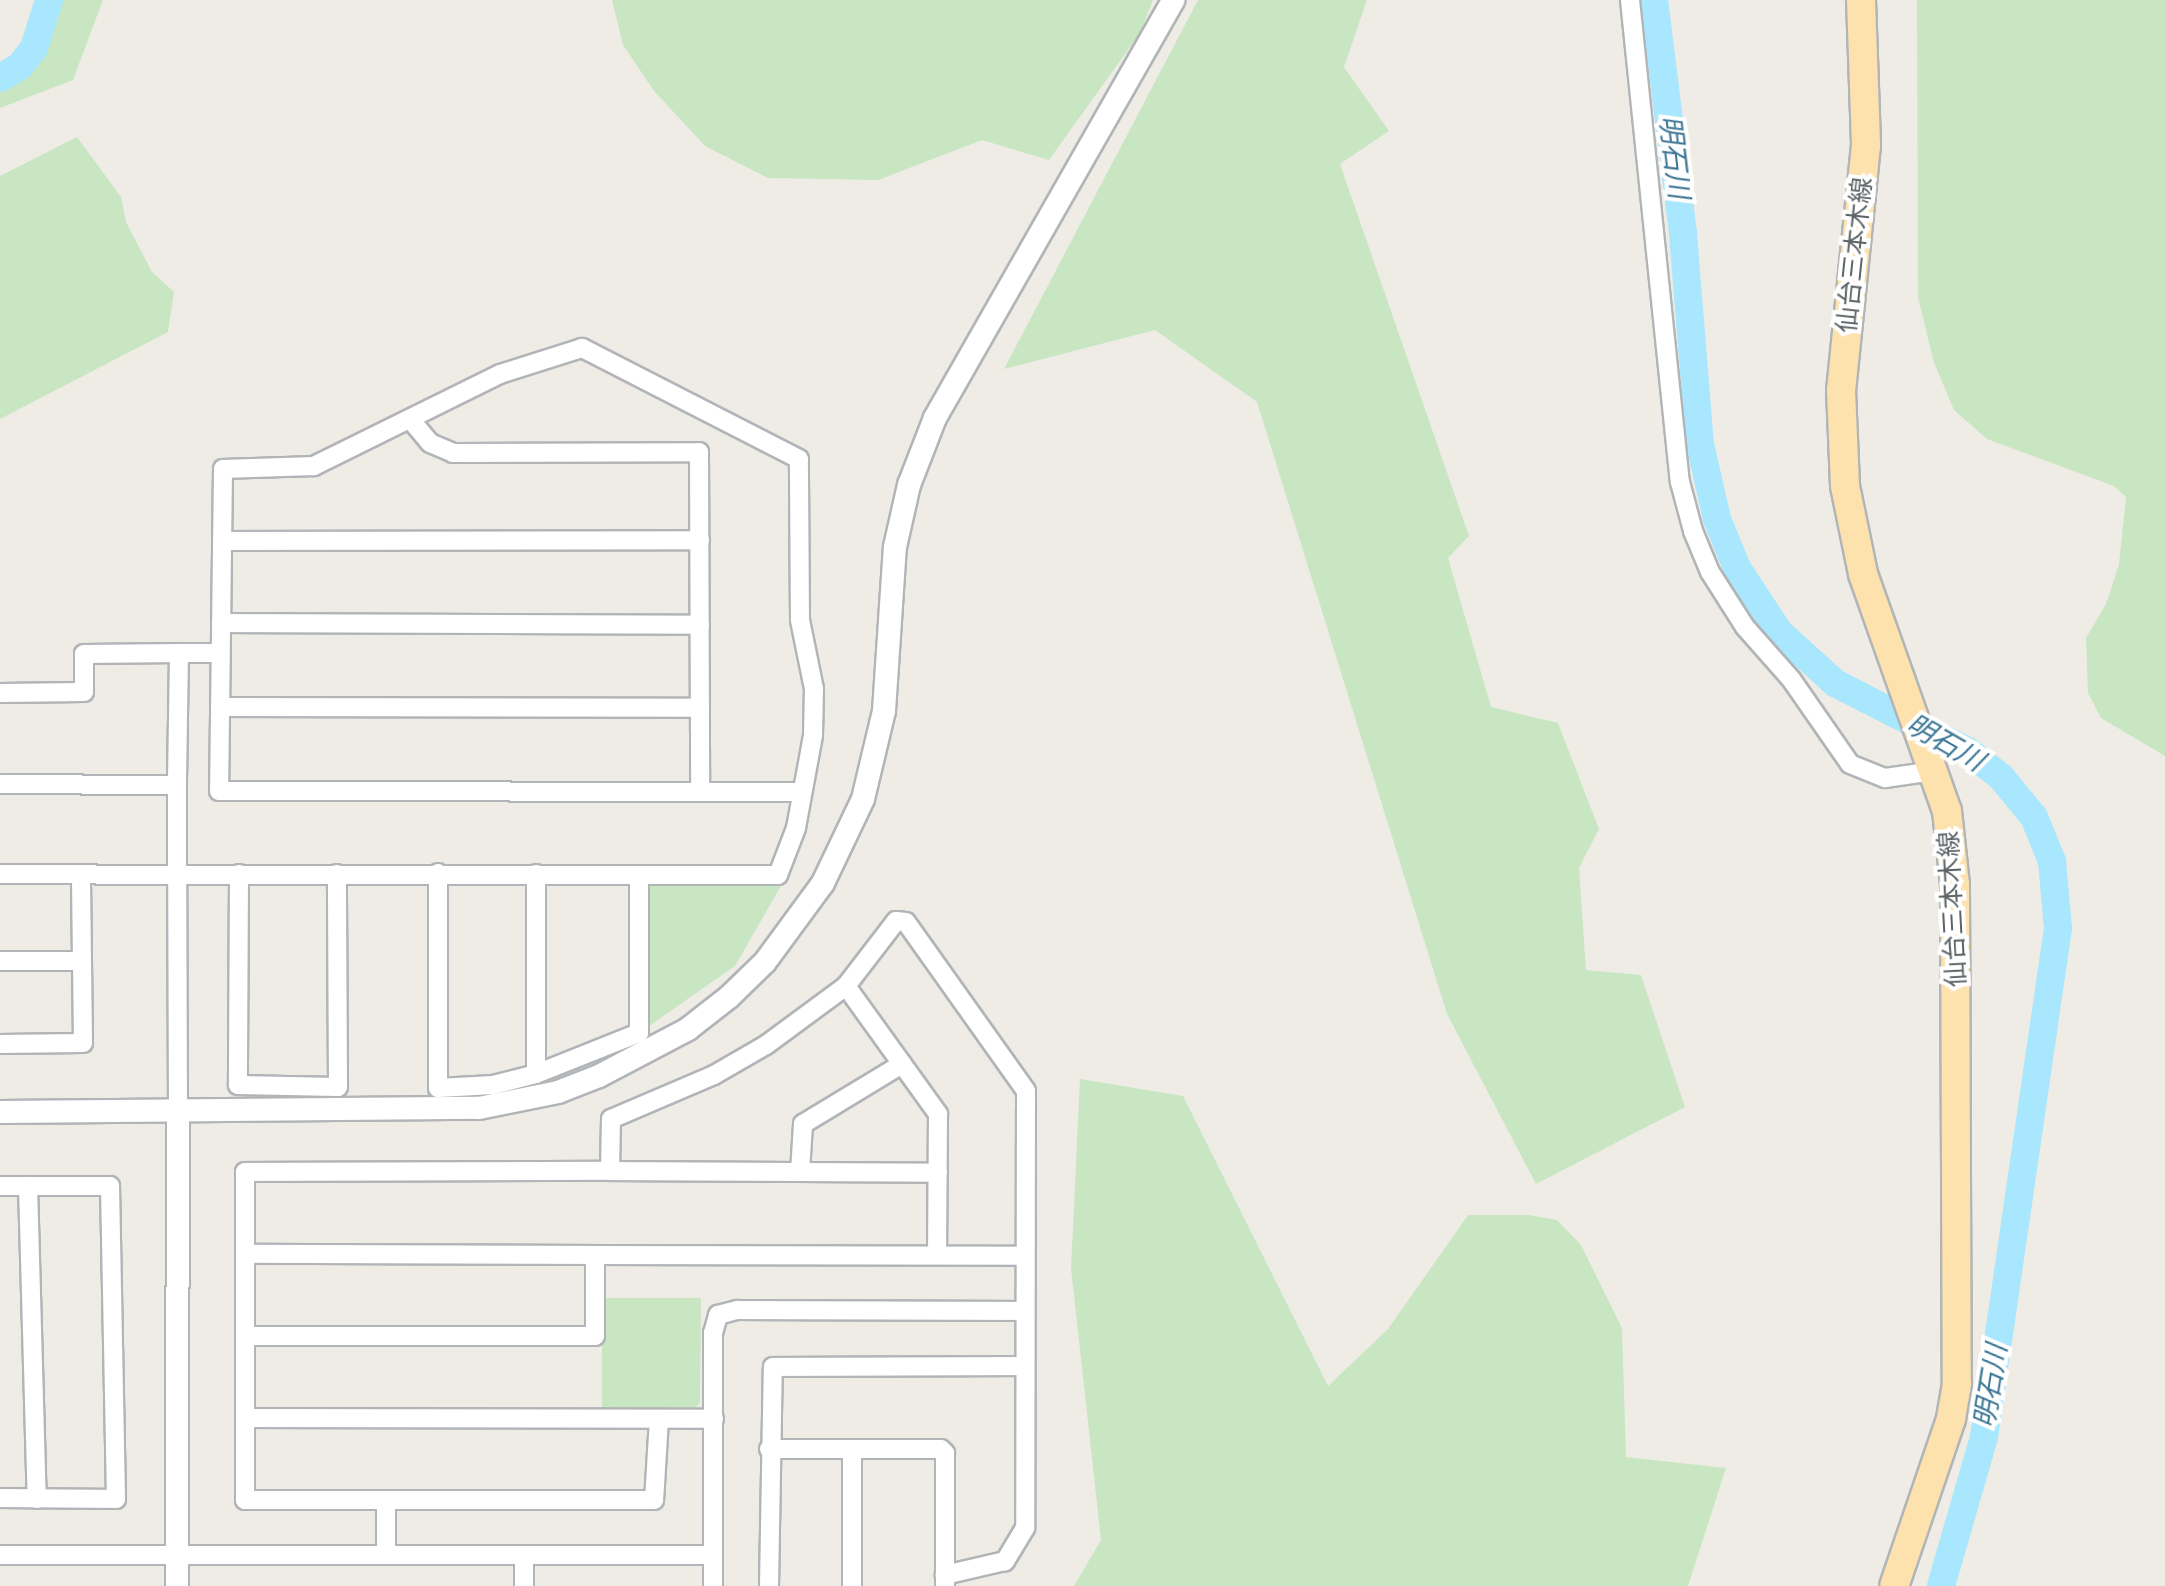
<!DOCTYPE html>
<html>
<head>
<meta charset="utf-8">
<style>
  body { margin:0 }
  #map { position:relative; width:2165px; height:1586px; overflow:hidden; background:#efece6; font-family:Roboto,"Noto Sans JP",sans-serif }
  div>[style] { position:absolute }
  .green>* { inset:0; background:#c9e6c3 }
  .river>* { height:28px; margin:-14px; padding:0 14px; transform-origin:14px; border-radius:14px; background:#a8e7fd }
  .roads { filter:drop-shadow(2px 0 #b1b5b8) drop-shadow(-2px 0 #b1b5b8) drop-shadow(0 2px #b1b5b8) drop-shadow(0 -2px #b1b5b8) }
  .minor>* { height:18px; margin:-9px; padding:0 9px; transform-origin:9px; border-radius:9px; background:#fff }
  .tertiary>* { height:22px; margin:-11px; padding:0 11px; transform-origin:11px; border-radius:11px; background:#fff }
  .primary>* { height:28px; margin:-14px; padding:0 14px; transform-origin:14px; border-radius:14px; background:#fde2ad }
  span { translate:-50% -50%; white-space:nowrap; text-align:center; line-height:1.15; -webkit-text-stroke:8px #fff; paint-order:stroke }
  .street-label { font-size:26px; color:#5d6366 }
  .water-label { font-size:28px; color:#3c7795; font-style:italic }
</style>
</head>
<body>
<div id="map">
  <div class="green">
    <div style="clip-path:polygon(56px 0,103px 0,73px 80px,0 108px,0 90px,35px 67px)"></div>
    <div style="clip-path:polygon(612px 0,1153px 0,1140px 33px,1049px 160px,982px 140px,878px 180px,768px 178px,705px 146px,654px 91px,623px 45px)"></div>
    <div style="clip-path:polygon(1198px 0,1367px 0,1344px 67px,1389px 131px,1340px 164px,1469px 536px,1448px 558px,1491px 707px,1558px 723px,1599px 829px,1579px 868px,1586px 970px,1641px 975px,1685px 1107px,1536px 1184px,1447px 1014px,1257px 402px,1155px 330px,1004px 369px)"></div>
    <div style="clip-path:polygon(1917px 0,2165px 0,2165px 756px,2101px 718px,2088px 693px,2086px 638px,2106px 604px,2119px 564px,2126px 497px,2114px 486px,1987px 439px,1954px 410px,1934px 363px,1918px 297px)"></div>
    <div style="clip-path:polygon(77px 137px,121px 197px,126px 222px,152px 272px,174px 292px,168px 332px,0 419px,0 176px)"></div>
    <div style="clip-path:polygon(653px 882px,782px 884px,735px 966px,649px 1026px,643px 891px)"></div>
    <div style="clip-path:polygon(1080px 1079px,1183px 1096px,1328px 1386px,1388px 1329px,1468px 1215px,1529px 1215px,1557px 1220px,1581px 1245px,1622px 1328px,1626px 1457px,1726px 1468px,1688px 1586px,1074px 1586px,1101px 1540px,1071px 1268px)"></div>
    <div style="clip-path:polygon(602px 1298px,701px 1298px,700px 1403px,692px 1411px,602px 1411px)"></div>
  </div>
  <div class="river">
    <div style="left:1654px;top:0;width:236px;rotate:82.9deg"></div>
    <div style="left:1683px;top:234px;width:211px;rotate:85.4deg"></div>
    <div style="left:1700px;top:444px;width:77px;rotate:77.2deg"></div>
    <div style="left:1717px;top:519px;width:53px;rotate:67.8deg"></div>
    <div style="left:1737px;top:568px;width:77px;rotate:56.7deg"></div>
    <div style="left:1779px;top:632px;width:76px;rotate:42.3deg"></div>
    <div style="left:1835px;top:683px;width:149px;rotate:27.1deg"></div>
    <div style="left:1968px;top:751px;width:42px;rotate:38.2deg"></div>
    <div style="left:2001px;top:777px;width:52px;rotate:50.5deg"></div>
    <div style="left:2034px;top:817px;width:48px;rotate:67.8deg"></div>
    <div style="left:2052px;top:861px;width:67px;rotate:84.9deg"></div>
    <div style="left:2058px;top:928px;width:514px;rotate:98.27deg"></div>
    <div style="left:1984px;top:1437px;width:155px;rotate:106.1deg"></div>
    <div style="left:0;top:78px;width:23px;rotate:-31deg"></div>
    <div style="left:20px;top:66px;width:23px;rotate:-52deg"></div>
    <div style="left:34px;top:48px;width:50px;rotate:-72.6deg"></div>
  </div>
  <div class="roads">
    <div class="minor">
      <div style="left:1630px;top:0;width:485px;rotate:84.1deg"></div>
      <div style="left:1680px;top:482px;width:51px;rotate:75.1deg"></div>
      <div style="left:1693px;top:531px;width:44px;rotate:67.5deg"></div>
      <div style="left:1710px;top:572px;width:65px;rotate:57.5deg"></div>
      <div style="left:1745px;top:627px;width:69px;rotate:48.5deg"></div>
      <div style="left:1791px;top:679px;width:103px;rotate:55.2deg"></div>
      <div style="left:1850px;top:764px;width:38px;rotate:22deg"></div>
      <div style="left:1885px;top:778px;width:49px;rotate:-8.1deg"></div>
      <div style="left:410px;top:419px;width:31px;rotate:50deg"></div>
      <div style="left:430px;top:443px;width:25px;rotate:23deg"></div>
      <div style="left:453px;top:453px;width:246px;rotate:-0.2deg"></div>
      <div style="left:699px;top:452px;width:340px;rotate:89.8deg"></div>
      <div style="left:222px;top:541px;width:478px;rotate:-0.1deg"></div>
      <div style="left:221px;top:623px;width:479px;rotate:0.2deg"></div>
      <div style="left:179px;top:653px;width:41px"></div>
      <div style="left:0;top:693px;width:84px;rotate:-0.7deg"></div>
      <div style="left:84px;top:692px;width:38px;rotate:-90deg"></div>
      <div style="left:84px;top:654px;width:95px;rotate:-0.6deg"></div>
      <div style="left:179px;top:653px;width:132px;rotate:90.9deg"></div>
      <div style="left:177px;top:785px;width:177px;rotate:-179.7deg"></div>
      <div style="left:220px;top:707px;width:480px;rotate:0.1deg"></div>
      <div style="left:438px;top:873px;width:215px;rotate:90deg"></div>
      <div style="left:438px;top:1088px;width:55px;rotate:-3.1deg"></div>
      <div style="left:493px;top:1085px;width:44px;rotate:-14.3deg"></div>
      <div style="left:536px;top:1074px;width:111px;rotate:-21.7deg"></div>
      <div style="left:639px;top:1033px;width:158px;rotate:-90deg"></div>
      <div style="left:0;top:874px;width:177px;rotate:0.3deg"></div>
      <div style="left:177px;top:875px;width:90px;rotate:-90deg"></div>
      <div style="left:239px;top:874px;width:211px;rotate:90.3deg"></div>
      <div style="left:238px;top:1085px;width:100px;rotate:1.1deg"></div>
      <div style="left:338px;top:1087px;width:213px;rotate:-90.3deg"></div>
      <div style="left:536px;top:874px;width:200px;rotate:90deg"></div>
      <div style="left:0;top:961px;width:82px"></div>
      <div style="left:846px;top:986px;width:158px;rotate:54.3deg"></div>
      <div style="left:938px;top:1114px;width:141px;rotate:90.4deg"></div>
      <div style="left:0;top:1044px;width:83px;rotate:-0.7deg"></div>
      <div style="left:83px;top:1043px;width:169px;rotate:-90.7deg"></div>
      <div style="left:178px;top:1111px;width:236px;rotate:-90.2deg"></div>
      <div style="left:177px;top:875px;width:601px"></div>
      <div style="left:778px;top:875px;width:50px;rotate:-69deg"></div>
      <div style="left:796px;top:828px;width:95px;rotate:-79.6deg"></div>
      <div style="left:813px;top:735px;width:46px;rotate:-88.8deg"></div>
      <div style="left:814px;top:689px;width:70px;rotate:-101.5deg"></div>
      <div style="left:800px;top:620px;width:161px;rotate:-90.4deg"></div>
      <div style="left:799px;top:459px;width:244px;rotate:-152.9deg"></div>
      <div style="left:582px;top:348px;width:86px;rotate:162.4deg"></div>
      <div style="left:500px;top:374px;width:208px;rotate:153.7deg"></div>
      <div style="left:314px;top:466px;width:91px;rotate:178.1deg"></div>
      <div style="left:223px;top:469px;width:322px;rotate:90.7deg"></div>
      <div style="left:219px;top:791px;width:582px;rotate:0.1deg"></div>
      <div style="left:610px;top:1171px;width:328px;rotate:0.3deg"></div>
      <div style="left:800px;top:1172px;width:48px;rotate:-86.4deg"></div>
      <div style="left:803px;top:1124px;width:116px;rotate:-31.2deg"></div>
      <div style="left:0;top:1186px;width:110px"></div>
      <div style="left:110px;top:1186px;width:313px;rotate:88.9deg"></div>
      <div style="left:116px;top:1499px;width:116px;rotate:-179.5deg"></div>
      <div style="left:28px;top:1186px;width:313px;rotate:88.4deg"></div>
      <div style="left:595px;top:1255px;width:430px;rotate:0.1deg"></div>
      <div style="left:245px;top:1336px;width:350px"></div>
      <div style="left:595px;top:1336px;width:81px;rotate:-90deg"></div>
      <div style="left:595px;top:1255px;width:350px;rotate:-179.8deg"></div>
      <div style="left:245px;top:1418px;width:469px;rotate:0.1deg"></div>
      <div style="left:659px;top:1419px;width:81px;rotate:93.5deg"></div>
      <div style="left:654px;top:1500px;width:409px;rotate:180deg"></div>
      <div style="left:245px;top:1500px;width:328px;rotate:-90deg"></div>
      <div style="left:245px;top:1172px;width:365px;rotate:-0.2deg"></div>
      <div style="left:610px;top:1171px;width:52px;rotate:-88.9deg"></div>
      <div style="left:611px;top:1119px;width:112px;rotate:-23.1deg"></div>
      <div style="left:714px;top:1075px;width:60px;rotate:-30deg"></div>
      <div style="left:766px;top:1045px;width:99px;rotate:-36.4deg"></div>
      <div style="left:846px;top:986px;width:82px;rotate:-52.4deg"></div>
      <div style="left:896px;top:921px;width:10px;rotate:6deg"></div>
      <div style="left:906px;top:922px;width:207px;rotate:54.6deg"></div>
      <div style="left:1026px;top:1091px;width:437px;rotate:90.1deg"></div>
      <div style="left:1025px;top:1528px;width:39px;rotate:121deg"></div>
      <div style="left:1005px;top:1561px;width:62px;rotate:166.9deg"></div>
      <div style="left:769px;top:1449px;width:172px"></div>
      <div style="left:941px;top:1449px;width:6px;rotate:45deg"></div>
      <div style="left:945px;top:1453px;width:133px;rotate:90deg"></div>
      <div style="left:852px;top:1449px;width:137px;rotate:90deg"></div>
      <div style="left:386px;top:1501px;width:54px;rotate:90deg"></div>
      <div style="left:0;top:1555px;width:713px"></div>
      <div style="left:713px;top:1555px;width:222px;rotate:-90deg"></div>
      <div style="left:713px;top:1333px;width:19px;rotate:-74deg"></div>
      <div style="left:718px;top:1315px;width:20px;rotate:-15deg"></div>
      <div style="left:737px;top:1310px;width:288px;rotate:0.2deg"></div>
      <div style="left:524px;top:1555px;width:31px;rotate:90deg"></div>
      <div style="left:713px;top:1586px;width:31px;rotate:-90deg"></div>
      <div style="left:769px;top:1586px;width:219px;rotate:-89deg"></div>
      <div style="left:773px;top:1367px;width:252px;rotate:-0.2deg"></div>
    </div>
    <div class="tertiary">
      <div style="left:0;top:1112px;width:479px;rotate:-0.5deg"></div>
      <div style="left:479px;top:1108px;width:81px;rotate:-11.4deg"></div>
      <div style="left:558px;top:1092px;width:44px;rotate:-21.3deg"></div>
      <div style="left:599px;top:1076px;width:101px;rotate:-27.8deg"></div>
      <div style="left:688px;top:1029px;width:52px;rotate:-38deg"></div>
      <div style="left:729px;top:997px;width:50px;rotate:-44.2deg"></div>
      <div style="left:765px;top:962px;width:98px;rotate:-53.7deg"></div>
      <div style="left:823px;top:883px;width:93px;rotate:-64.5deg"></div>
      <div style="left:863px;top:799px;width:90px;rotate:-76.6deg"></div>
      <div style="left:884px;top:711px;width:164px;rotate:-86.2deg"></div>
      <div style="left:895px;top:547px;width:64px;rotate:-77.3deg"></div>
      <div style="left:909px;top:485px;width:72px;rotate:-68.8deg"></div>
      <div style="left:935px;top:418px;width:481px;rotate:-60.3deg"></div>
      <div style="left:177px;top:1586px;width:475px;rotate:-89.9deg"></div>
    </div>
    <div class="primary">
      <div style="left:1861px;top:0;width:145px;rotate:88deg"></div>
      <div style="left:1866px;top:145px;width:246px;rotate:95.8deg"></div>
      <div style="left:1841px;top:390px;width:96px;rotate:87.6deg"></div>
      <div style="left:1845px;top:486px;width:90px;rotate:78.4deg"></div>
      <div style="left:1863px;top:574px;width:251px;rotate:70.5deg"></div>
      <div style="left:1947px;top:811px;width:74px;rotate:83.8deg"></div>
      <div style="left:1955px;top:885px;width:499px;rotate:89.8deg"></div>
      <div style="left:1957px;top:1384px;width:36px;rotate:100deg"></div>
      <div style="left:1951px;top:1419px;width:176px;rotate:108.8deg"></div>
    </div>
  </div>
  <div class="street-label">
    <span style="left:1855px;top:255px;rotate:-84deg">仙台三本木線</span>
    <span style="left:1953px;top:909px;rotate:-93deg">仙台三本木線</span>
  </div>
  <div class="water-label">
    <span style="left:1674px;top:157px;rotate:83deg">明石川</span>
    <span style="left:1945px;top:743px;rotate:30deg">明石川</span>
    <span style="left:1991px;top:1386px;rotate:-81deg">明石川</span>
  </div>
</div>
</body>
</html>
